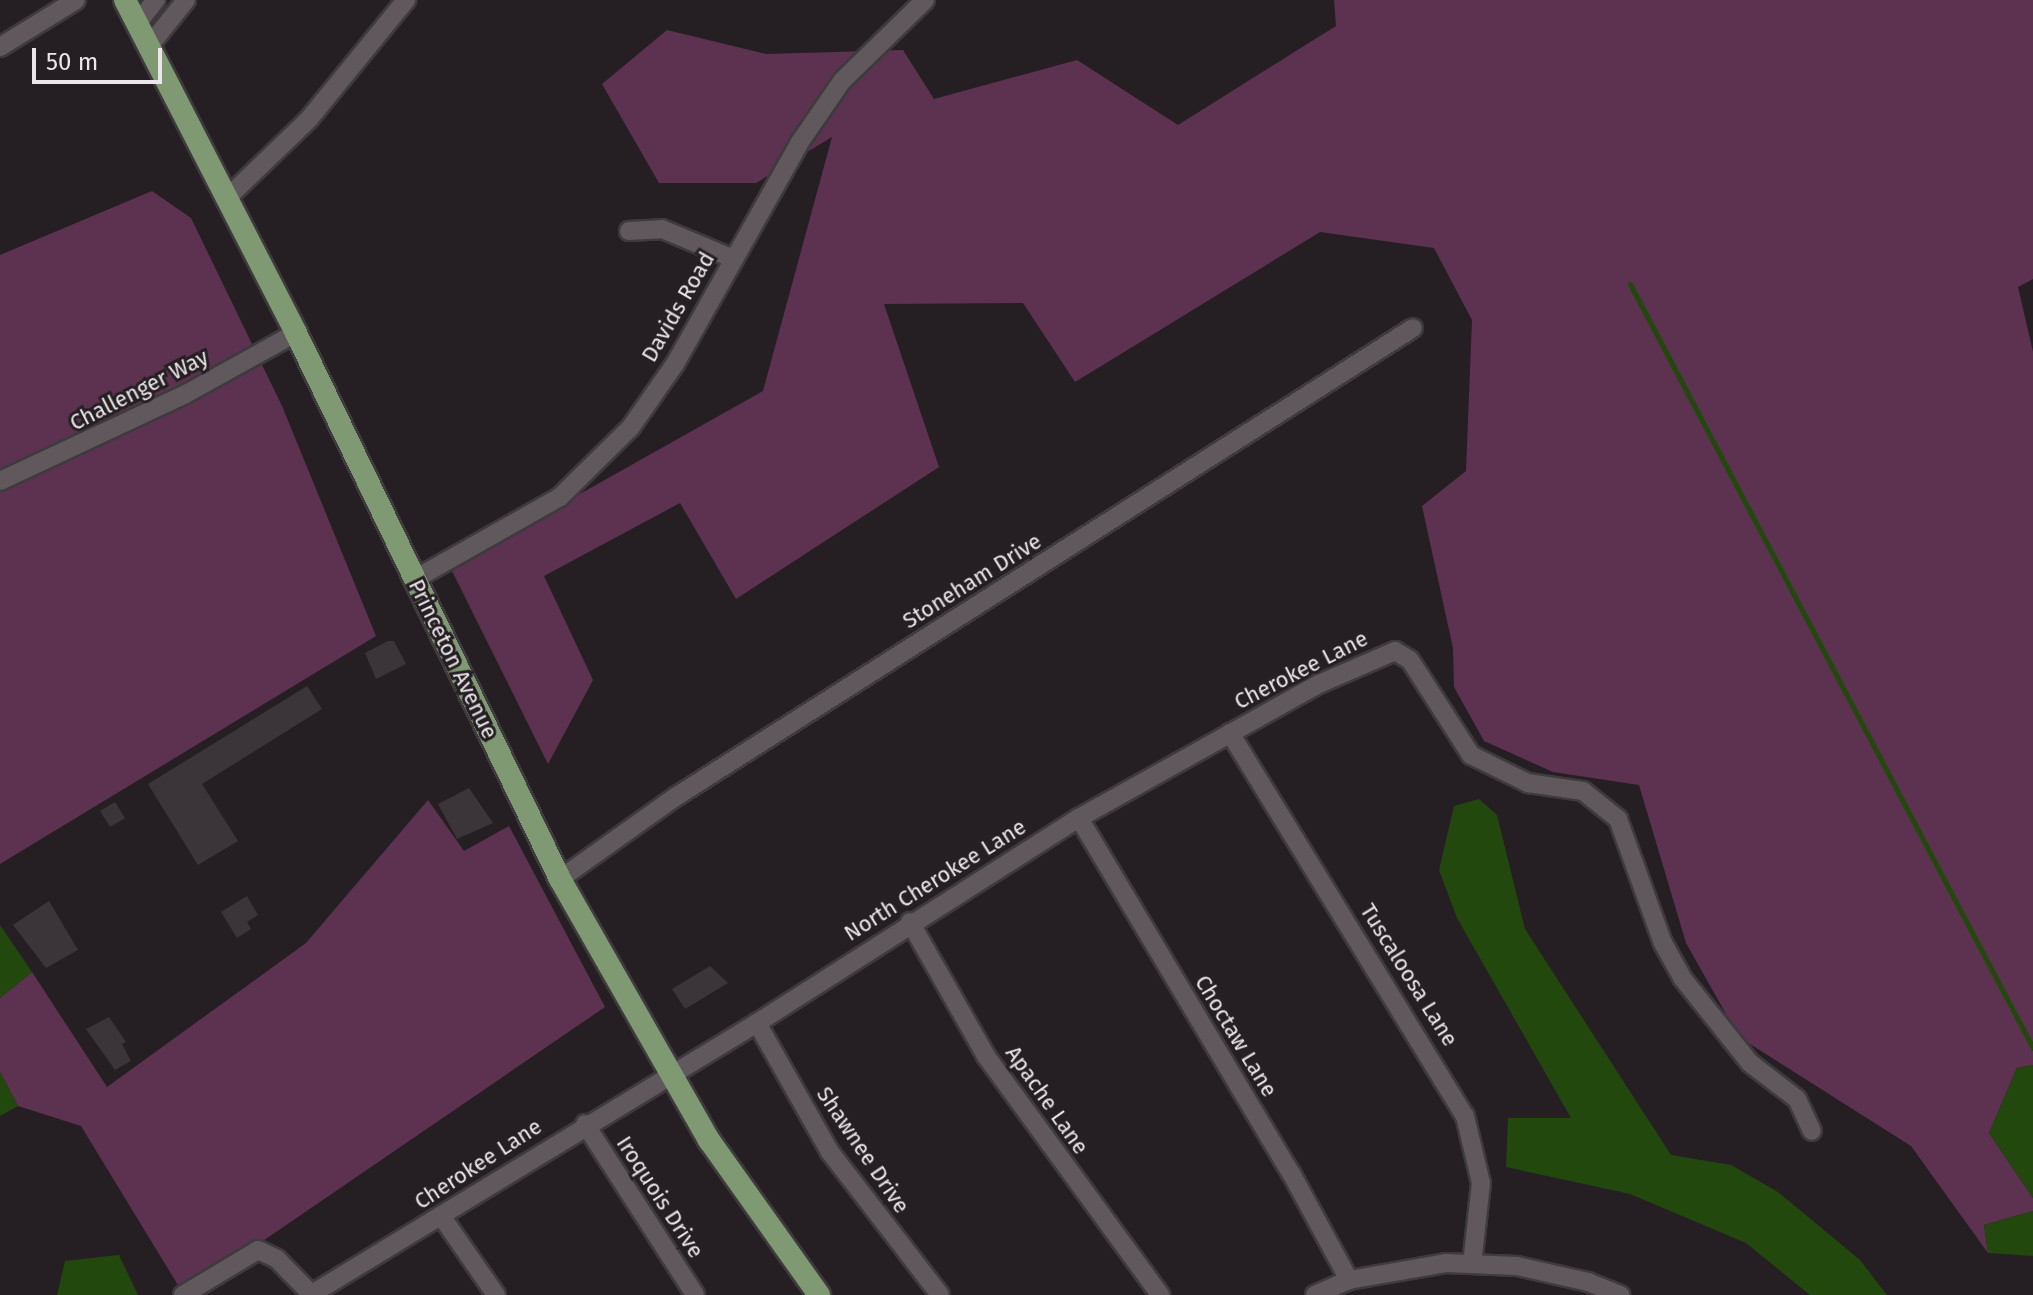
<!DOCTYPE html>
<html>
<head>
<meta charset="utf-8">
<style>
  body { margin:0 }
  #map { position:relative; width:2033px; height:1295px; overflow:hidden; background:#251f23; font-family:"Fira Sans",sans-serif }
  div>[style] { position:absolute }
  .green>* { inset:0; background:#5d3250 }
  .water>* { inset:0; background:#22480d }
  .stream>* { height:5px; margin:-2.5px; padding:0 2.5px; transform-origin:2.5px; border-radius:2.5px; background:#22480d }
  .building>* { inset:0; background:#3b3438 }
  .roads { filter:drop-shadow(2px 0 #3e3a3d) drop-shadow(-2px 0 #3e3a3d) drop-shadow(0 2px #3e3a3d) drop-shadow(0 -2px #3e3a3d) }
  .minor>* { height:18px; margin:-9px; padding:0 9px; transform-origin:9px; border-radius:9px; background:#60585d }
  .major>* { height:22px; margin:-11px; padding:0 11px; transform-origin:11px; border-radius:11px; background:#7f9972 }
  span { translate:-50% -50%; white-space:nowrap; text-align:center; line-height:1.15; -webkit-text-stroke:6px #251f23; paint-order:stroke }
  .street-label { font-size:22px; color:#eae6e9 }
  .scale { position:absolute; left:32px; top:48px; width:130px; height:36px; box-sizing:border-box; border:4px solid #eae6e9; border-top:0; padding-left:10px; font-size:24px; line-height:28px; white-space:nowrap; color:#eae6e9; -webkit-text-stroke:6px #251f23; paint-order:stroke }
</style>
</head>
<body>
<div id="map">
  <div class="green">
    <div style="clip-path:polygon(1334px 0,2033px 0,2033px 279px,2018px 287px,2033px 352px,2033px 1065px,2017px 1068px,1989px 1133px,2033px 1198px,2033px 1211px,1984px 1225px,1988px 1253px,1911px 1146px,1739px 1037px,1686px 943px,1639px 785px,1553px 772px,1484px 741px,1454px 687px,1453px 648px,1422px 506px,1466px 471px,1472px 320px,1434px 248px,1320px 232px,1075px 382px,1023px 303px,884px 304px,939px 467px,736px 599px,680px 503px,544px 576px,593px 680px,548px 764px,450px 567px,763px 391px,832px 137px,756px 183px,659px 183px,602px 84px,667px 30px,766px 54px,903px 50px,934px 99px,1077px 60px,1178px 125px,1336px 26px)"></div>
    <div style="clip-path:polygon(152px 191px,191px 218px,282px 406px,376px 636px,0 864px,0 255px)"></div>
    <div style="clip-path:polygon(428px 800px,464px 851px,509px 826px,605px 1007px,184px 1295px,81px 1126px,18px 1106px,0 1072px,0 998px,32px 972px,107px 1087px,306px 943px)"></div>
  </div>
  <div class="water">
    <div style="clip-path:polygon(1479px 799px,1497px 815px,1525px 929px,1671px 1155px,1731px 1165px,1778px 1192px,1860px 1260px,1887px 1295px,1810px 1295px,1746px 1243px,1630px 1194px,1506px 1167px,1508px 1118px,1571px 1118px,1457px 918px,1439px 870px,1454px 806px)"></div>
    <div style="clip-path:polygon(0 925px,32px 972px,0 998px)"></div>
    <div style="clip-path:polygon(2033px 1065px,2033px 1198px,1989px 1133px,2017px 1068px)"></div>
    <div style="clip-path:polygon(0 1072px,18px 1106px,0 1116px)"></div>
    <div style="clip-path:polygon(2033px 1211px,2033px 1256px,1988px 1253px,1984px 1225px)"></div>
    <div style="clip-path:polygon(119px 1255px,138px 1295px,57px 1295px,65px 1261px)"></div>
  </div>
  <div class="stream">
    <div style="left:1630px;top:284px;width:864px;rotate:62.19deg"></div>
  </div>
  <div class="building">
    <div style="clip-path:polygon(388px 641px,394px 641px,406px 664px,376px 679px,365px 653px)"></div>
    <div style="clip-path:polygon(307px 686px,322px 709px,202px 784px,238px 841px,198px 865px,148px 784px)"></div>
    <div style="clip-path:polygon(469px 788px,493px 823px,457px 839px,438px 804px)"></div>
    <div style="clip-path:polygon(115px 802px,125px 818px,110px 827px,100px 811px)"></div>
    <div style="clip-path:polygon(247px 896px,258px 915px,247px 922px,251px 929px,237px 938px,221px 912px)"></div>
    <div style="clip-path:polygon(49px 901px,78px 950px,46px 968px,13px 925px)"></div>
    <div style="clip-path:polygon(710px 966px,728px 983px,685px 1009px,672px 989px)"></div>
    <div style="clip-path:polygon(109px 1017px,126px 1042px,122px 1044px,131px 1061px,115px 1070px,86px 1029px)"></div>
  </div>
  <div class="roads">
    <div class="minor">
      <div style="left:137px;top:24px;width:31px;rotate:-52deg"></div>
      <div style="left:149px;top:46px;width:59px;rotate:-51.2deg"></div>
      <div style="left:0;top:47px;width:89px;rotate:-31.7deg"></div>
      <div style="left:226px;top:199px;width:115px;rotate:-43.9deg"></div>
      <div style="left:309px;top:119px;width:154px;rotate:-50.8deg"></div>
      <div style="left:629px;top:231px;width:33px;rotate:-3deg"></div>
      <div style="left:662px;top:229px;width:78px;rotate:22.6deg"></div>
      <div style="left:0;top:481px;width:203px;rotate:-25.1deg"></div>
      <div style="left:184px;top:395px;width:128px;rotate:-29deg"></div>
      <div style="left:415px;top:579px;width:167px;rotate:-29.5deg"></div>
      <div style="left:560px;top:497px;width:100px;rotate:-44.6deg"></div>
      <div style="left:631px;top:427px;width:77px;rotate:-55.1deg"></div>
      <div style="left:675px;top:364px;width:255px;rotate:-60.6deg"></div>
      <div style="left:800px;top:142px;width:74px;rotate:-55.5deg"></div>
      <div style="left:842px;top:81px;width:116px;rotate:-44.3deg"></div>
      <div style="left:1230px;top:733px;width:449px;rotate:58.5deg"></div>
      <div style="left:1465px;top:1116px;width:69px;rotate:76.6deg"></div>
      <div style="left:1481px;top:1183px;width:81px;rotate:96.3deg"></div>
      <div style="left:1079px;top:818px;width:413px;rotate:59.2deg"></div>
      <div style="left:1291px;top:1173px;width:122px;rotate:61.5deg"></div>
      <div style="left:560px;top:879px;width:143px;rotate:-35.4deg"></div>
      <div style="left:677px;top:796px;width:872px;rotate:-32.45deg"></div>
      <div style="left:910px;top:922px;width:154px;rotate:60.4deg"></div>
      <div style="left:986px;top:1056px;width:296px;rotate:53.9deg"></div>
      <div style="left:757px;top:1023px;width:148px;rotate:60.5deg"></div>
      <div style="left:830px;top:1152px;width:180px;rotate:52.4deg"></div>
      <div style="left:585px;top:1124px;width:203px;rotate:57.2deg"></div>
      <div style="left:442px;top:1217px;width:95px;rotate:55.3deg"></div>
      <div style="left:312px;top:1294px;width:521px;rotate:-31.34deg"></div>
      <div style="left:757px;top:1023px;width:382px;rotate:-32.5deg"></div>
      <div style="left:1079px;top:818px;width:275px;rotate:-29.2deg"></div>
      <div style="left:1319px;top:684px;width:83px;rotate:-23.5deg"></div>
      <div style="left:1395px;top:651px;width:17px;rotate:31deg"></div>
      <div style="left:1410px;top:660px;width:113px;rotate:57.3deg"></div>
      <div style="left:1471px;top:755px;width:64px;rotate:26.2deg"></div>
      <div style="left:1528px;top:783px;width:56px;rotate:8.3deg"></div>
      <div style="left:1583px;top:791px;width:45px;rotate:38.7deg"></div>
      <div style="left:1618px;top:819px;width:132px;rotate:70.1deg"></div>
      <div style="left:1663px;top:943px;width:41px;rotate:60.9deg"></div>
      <div style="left:1683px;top:979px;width:107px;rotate:51.4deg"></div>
      <div style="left:1750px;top:1063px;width:59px;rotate:37.5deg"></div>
      <div style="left:1797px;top:1099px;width:35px;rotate:65deg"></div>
      <div style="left:183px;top:1295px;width:87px;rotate:-31deg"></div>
      <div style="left:258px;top:1250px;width:21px;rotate:25deg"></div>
      <div style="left:277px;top:1259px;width:50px;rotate:45.8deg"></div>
      <div style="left:1315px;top:1295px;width:37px;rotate:-24deg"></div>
      <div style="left:1349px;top:1280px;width:98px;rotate:-9.9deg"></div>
      <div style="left:1446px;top:1263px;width:71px;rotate:2.4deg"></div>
      <div style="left:1517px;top:1266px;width:73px;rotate:12.7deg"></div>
      <div style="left:1588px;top:1282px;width:35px;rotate:22deg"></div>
    </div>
    <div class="major">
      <div style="left:125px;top:0;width:374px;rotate:62.8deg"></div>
      <div style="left:296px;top:333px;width:606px;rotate:64.2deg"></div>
      <div style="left:560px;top:879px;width:301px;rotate:60.3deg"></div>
      <div style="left:709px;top:1140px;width:190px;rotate:54.6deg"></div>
    </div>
  </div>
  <div class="street-label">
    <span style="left:678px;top:307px;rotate:-60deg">Davids Road</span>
    <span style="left:139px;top:390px;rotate:-27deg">Challenger Way</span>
    <span style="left:972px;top:581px;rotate:-32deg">Stoneham Drive</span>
    <span style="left:453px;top:659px;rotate:64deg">Princeton Avenue</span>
    <span style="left:1301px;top:670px;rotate:-27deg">Cherokee Lane</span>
    <span style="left:935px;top:880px;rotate:-32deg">North Cherokee Lane</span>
    <span style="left:1409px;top:975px;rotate:58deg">Tuscaloosa Lane</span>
    <span style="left:1236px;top:1036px;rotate:59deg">Choctaw Lane</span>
    <span style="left:1047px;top:1100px;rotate:55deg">Apache Lane</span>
    <span style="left:863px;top:1150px;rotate:56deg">Shawnee Drive</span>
    <span style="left:478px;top:1164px;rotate:-33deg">Cherokee Lane</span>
    <span style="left:660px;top:1197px;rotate:57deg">Iroquois Drive</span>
  </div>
  <div class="scale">50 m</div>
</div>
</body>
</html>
